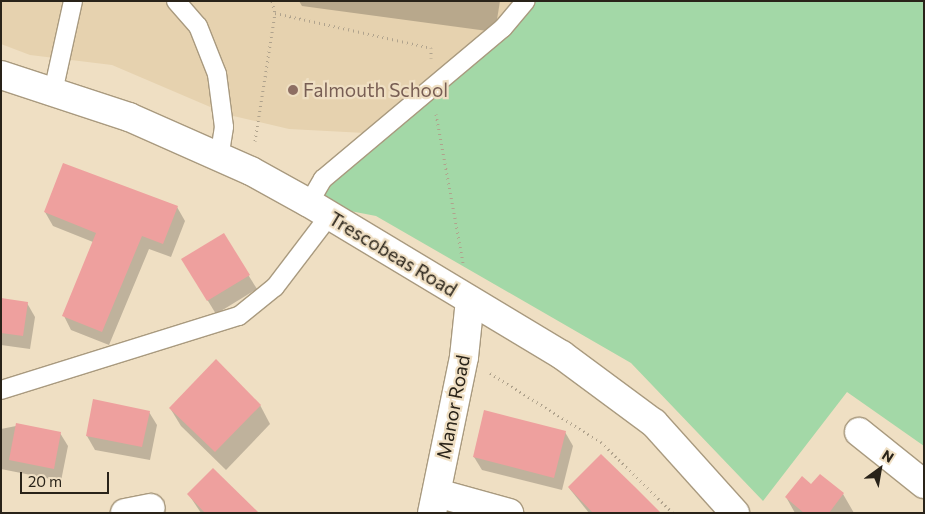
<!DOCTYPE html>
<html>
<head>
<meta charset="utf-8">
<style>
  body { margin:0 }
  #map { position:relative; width:925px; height:514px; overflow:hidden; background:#efdfc3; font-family:Commissioner,sans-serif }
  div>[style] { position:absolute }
  .built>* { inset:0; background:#e6d2af }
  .green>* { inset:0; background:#a3d8a7 }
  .shadow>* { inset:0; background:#0003 }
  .building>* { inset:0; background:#eea09e }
  .path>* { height:3px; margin-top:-1.5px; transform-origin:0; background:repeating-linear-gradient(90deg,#b0a38d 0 1px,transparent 0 5px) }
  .roads { filter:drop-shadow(1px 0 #a99a7f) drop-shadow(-1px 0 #a99a7f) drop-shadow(0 1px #a99a7f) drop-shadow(0 -1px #a99a7f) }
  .lane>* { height:18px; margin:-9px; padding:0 9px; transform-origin:9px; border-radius:9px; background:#fff }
  .street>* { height:28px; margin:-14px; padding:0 14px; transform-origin:14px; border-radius:14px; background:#fff }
  .secondary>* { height:28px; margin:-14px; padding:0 14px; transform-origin:14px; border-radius:14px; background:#fff }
  .dots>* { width:14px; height:14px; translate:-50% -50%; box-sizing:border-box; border:2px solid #efdfc3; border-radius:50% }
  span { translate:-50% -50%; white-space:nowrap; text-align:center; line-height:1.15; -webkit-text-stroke:4.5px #efdfc3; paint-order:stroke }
  .education-label { font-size:19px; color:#785e54 }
  .left { translate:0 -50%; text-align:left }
  .street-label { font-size:19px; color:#292319 }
  .frame { position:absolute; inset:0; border:2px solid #292319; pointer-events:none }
  .north { position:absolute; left:855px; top:444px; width:50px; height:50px; -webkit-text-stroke:4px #efdfc3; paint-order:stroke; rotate:32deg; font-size:14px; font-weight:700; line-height:20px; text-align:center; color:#292319 }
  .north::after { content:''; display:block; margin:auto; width:18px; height:22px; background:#292319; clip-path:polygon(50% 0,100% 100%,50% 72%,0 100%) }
  .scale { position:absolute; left:20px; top:472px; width:89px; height:22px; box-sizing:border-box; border:2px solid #292319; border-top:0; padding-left:6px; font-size:15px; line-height:18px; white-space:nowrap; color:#292319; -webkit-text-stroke:4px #efdfc3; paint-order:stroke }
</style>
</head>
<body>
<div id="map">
  <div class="built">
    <div style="clip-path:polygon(1px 1px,519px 1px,365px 133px,289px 129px,229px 115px,112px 65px,30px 55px,1px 44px)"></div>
  </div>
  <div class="green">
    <div style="clip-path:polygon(528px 1px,924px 1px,924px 446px,847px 392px,763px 501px,631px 363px,376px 216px,309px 203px)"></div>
  </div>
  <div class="shadow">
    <div style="clip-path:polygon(299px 1px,500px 1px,495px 32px,302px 6px)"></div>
    <div style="clip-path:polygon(177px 207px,185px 221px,171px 257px,149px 249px,109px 345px,71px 330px,64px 316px,93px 242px,53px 226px,45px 212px)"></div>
    <div style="clip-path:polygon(223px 234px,257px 289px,216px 314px,191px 273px)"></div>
    <div style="clip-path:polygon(1px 300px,27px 303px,35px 317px,30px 349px,1px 345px)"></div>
    <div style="clip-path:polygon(260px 405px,270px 424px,226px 470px,181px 426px,170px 408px)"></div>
    <div style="clip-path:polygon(149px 412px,157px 425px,150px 460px,95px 450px,87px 436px)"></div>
    <div style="clip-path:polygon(21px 425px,60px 433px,68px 446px,61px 481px,1px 469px,1px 429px)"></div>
    <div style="clip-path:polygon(565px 432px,573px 446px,562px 490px,482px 470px,474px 457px)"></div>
    <div style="clip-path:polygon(820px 476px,843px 494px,854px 513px,795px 513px,786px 497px,812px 486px)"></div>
    <div style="clip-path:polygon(569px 488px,660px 513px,589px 513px)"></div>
    <div style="clip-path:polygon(189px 495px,254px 513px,201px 513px)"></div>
  </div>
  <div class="building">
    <div style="clip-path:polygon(63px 163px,178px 206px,163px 244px,142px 236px,102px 332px,62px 316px,96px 233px,44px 212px)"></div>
    <div style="clip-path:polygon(224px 233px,250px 275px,207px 301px,181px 259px)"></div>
    <div style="clip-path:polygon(1px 298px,28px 302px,23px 336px,1px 333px)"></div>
    <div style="clip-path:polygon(216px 359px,261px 405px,215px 452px,169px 408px)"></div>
    <div style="clip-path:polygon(93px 399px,150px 411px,142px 447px,86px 436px)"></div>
    <div style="clip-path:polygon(484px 410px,566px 431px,554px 478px,473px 457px)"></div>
    <div style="clip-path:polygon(16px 423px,61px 432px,54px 469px,9px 460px)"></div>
    <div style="clip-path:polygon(601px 454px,636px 488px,661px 513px,593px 513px,568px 487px)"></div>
    <div style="clip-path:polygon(213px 468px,259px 513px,205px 513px,187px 494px)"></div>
    <div style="clip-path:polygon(820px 474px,844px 493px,829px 513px,804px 513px,785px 497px,802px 476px,811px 484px)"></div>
  </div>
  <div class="path">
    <div style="left:272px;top:1px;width:12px;rotate:76deg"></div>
    <div style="left:275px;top:13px;width:160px;rotate:12.6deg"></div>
    <div style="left:431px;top:48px;width:10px;rotate:90deg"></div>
    <div style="left:436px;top:114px;width:151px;rotate:79.7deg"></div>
    <div style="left:255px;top:141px;width:130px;rotate:-81.1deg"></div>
    <div style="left:490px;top:373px;width:131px;rotate:31.9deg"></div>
    <div style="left:601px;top:442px;width:101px;rotate:44.6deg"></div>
  </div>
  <div class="roads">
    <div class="lane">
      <div style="left:176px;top:1px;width:33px;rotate:49deg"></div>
      <div style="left:198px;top:26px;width:52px;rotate:68.4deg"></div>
      <div style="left:217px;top:74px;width:53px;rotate:82.5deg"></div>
      <div style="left:224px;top:127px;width:30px;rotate:99deg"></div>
      <div style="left:53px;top:92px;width:93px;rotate:-77.6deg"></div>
      <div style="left:309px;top:203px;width:28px;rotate:-60deg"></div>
      <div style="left:323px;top:179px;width:235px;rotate:-40deg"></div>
      <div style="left:503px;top:28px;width:35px;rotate:-50deg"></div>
      <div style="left:1px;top:390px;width:249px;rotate:-17.3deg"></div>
      <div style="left:239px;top:316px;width:46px;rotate:-38.9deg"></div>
      <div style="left:275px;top:287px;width:89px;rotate:-52.7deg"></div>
    </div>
    <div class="street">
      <div style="left:859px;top:432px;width:83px;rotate:38.7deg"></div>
      <div style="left:437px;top:493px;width:75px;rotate:15.5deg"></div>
      <div style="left:125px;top:513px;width:26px;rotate:-11deg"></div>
      <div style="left:432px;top:513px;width:159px;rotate:-78.4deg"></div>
      <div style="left:464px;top:357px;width:57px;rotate:-84deg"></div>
    </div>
    <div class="secondary">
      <div style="left:1px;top:75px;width:135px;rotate:18.2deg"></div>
      <div style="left:129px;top:117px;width:133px;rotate:23.9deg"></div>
      <div style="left:251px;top:171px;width:66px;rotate:28.9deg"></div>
      <div style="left:309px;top:203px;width:295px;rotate:31deg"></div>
      <div style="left:562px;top:355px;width:114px;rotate:36.5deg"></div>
      <div style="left:654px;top:423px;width:121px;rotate:48deg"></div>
    </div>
  </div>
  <div class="dots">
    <div style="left:293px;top:90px;background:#8d6e63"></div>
  </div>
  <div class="education-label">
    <span class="left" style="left:303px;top:90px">Falmouth School</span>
  </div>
  <div class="street-label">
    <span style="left:393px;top:254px;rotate:31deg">Trescobeas Road</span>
    <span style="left:453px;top:407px;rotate:-79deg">Manor Road</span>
  </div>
  <div class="frame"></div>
  <div class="north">N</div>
  <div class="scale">20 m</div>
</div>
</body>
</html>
